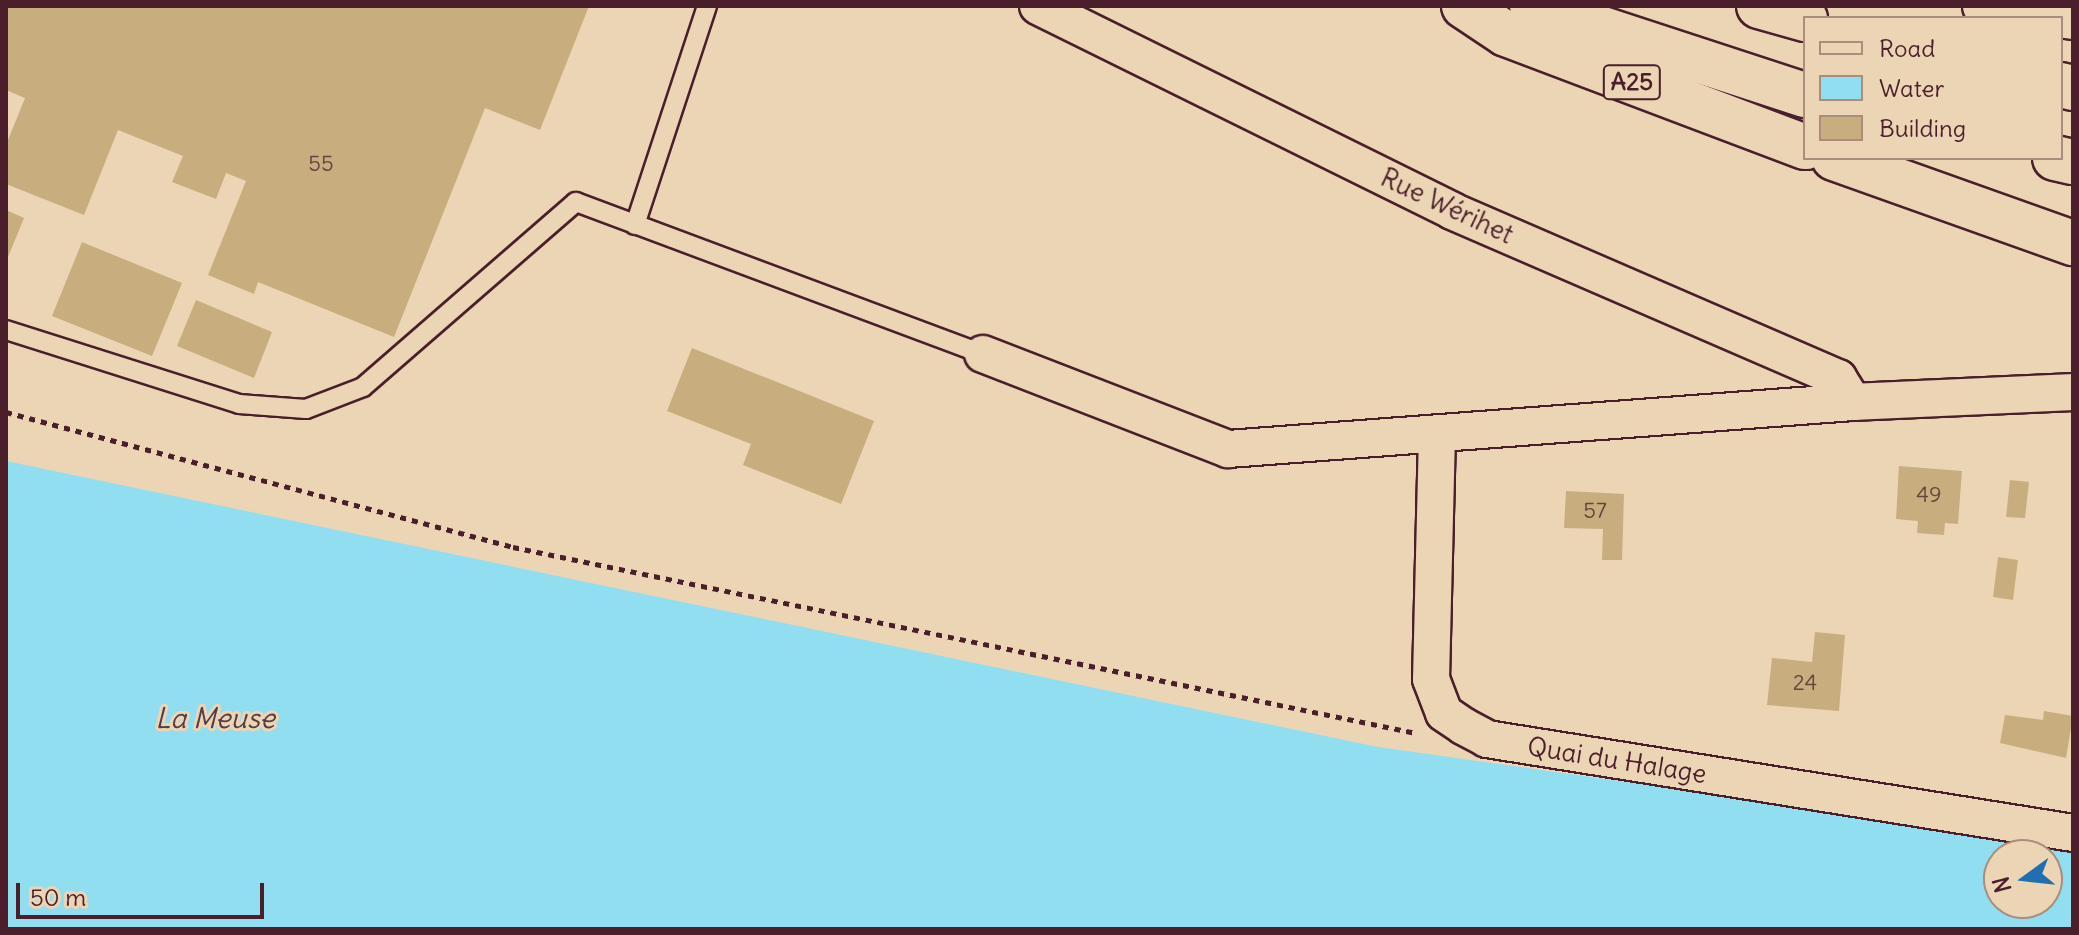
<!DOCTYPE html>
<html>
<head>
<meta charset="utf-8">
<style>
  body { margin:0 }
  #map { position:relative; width:2079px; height:935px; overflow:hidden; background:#ebd5b4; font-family:Delius,sans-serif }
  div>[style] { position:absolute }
  .water>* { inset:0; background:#91def1 }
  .building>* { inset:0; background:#c8ae7e }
  .path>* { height:5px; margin-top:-2.5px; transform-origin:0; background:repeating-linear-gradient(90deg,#4a1f2b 0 6px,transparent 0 12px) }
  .roads { filter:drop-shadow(2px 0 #4a1f2b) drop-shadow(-2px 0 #4a1f2b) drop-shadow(0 2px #4a1f2b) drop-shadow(0 -2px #4a1f2b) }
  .service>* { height:18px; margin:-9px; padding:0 9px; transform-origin:9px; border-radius:9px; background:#ebd5b4 }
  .minor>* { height:36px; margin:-18px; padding:0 18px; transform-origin:18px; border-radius:18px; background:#ebd5b4 }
  .motorway>* { height:44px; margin:-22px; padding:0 22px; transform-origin:22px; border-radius:22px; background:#ebd5b4 }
  span { translate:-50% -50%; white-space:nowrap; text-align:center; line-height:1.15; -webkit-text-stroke:6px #ebd5b4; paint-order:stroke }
  .number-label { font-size:22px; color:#6a4340 }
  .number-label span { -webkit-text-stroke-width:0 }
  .shield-label span { padding:2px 6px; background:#ebd5b4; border:2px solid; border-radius:6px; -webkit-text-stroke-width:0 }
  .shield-label { font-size:24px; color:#4a1f2b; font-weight:700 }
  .street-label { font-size:26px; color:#4a1f2b }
  .water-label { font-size:28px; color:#553c49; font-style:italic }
  .frame { position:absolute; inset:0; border:8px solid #4a1f2b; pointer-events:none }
  .legend { position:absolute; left:1803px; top:16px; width:260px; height:144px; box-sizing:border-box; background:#ebd5b4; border:2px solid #ab8c7d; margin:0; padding:10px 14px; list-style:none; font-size:24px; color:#4a1f2b }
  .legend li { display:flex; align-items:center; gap:16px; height:40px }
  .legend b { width:40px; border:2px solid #ab8c7d }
  .north { position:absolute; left:1983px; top:839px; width:80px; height:80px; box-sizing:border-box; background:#ebd5b4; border:2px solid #ab8c7d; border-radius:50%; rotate:255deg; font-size:22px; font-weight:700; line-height:32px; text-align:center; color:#4a1f2b }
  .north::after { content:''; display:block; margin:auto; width:28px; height:36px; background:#1f6fb2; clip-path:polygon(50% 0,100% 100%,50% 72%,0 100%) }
  .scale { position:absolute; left:16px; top:883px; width:248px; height:36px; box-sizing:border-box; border:4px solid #4a1f2b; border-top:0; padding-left:10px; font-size:24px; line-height:28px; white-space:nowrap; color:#4a1f2b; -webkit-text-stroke:6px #ebd5b4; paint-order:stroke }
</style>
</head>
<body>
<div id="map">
  <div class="water">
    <div style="clip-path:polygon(evenodd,6px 461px,1378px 747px,2073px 845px,2073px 929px,6px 929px,6px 461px,1999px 855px,2047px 855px,2047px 903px,1999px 903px,1999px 855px)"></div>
  </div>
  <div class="building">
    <div style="clip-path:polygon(6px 6px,589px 6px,540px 130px,485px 108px,394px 337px,258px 282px,254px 294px,208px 275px,246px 181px,226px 173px,216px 199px,172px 182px,183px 156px,118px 130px,84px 215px,6px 184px,6px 145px,25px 98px,6px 90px)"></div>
    <div style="clip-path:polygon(6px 210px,24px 218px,6px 262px)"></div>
    <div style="clip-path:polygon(82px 242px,182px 283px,152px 356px,52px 316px)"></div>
    <div style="clip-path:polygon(196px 300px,272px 332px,254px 378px,177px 346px)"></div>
    <div style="clip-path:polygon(692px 348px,874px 421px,841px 504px,743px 465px,751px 444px,667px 411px)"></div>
    <div style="clip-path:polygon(1899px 466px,1962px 471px,1958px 524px,1945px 523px,1944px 535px,1917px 533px,1918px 521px,1896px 519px)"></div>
    <div style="clip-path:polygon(2010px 480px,2029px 482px,2025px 518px,2006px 517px)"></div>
    <div style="clip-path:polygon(1566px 491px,1624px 494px,1622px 560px,1602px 560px,1603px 529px,1564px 528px)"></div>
    <div style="clip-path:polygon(1998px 557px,2018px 560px,2013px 600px,1993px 597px)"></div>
    <div style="clip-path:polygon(1815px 632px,1845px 635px,1839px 711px,1767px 705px,1772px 658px,1812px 662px)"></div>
    <div style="clip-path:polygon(2044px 711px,2073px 716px,2066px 758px,2000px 743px,2005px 715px,2043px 720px)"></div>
  </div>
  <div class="path">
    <div style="left:6px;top:412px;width:525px;rotate:14.91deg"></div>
    <div style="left:513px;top:547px;width:922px;rotate:11.64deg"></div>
  </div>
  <div class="roads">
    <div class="service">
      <div style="left:635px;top:225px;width:231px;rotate:-71.8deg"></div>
      <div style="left:6px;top:330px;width:244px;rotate:17.6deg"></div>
      <div style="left:239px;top:404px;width:67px;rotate:4.3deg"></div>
      <div style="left:306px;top:409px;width:61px;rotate:-21.1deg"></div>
      <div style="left:363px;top:387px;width:282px;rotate:-41deg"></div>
      <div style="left:576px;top:202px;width:434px;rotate:20.5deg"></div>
    </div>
    <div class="minor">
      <div style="left:1038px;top:6px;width:462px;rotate:26.3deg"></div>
      <div style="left:1452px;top:211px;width:421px;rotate:23.4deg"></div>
      <div style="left:1838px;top:378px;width:28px;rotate:58deg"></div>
      <div style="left:983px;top:354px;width:263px;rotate:21.2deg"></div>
      <div style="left:1228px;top:449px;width:627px;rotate:-4.3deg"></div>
      <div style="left:1853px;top:402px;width:220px;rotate:-2.6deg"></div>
      <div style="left:1437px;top:434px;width:245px;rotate:91.4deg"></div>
      <div style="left:1431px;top:679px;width:36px;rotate:69deg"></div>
      <div style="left:1444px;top:713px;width:23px;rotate:34deg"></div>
      <div style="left:1463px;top:726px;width:27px;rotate:28deg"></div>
      <div style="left:1487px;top:739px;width:593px;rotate:9.11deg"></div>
    </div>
    <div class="motorway">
      <div style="left:1464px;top:6px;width:50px;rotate:33.7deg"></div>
      <div style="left:1506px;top:34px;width:320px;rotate:20.7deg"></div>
      <div style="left:1532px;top:6px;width:287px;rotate:18.1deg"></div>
      <div style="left:1759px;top:6px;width:48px;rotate:15.8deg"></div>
      <div style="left:1985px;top:6px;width:89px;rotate:7.1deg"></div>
      <div style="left:2061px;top:85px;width:12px;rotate:14deg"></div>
      <div style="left:1834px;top:158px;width:254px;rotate:19.6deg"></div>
      <div style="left:2055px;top:158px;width:18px;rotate:13deg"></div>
    </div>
  </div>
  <div class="number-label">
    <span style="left:321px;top:164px">55</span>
    <span style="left:1929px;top:495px">49</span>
    <span style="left:1595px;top:511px">57</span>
    <span style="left:1805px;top:683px">24</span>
  </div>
  <div class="shield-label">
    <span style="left:1632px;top:82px">A25</span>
  </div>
  <div class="street-label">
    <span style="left:1447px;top:206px;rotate:25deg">Rue Wérihet</span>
    <span style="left:1617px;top:760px;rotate:9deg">Quai du Halage</span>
  </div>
  <div class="water-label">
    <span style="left:215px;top:718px">La Meuse</span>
  </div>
  <div class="frame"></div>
  <ul class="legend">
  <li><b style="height:10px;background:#ebd5b4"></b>Road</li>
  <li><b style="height:22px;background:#91def1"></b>Water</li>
  <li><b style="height:22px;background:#c8ae7e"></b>Building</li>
  </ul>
  <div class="north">N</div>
  <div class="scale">50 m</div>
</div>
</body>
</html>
